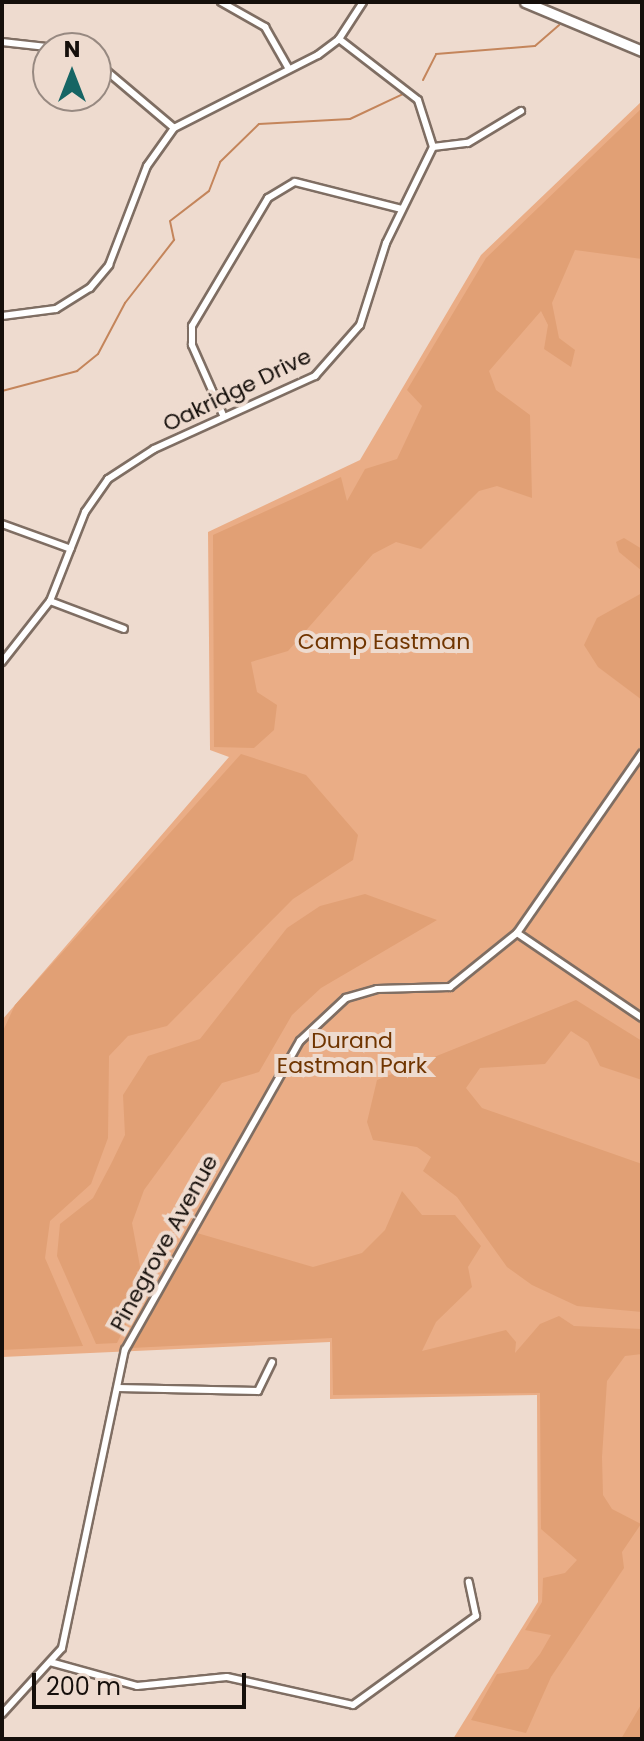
<!DOCTYPE html>
<html>
<head>
<meta charset="utf-8">
<style>
  body { margin:0 }
  #map { position:relative; width:644px; height:1741px; overflow:hidden; background:#eedbcf; font-family:Poppins,sans-serif }
  div>[style] { position:absolute }
  .green>* { inset:0; background:#eaad86 }
  .forest>* { inset:0; background:#e1a075 }
  .stream>* { height:2px; margin:-1px; padding:0 1px; transform-origin:1px; border-radius:1px; background:#c4855b }
  .roads { filter:drop-shadow(2px 0 #7f6e63) drop-shadow(-2px 0 #7f6e63) drop-shadow(0 2px #7f6e63) drop-shadow(0 -2px #7f6e63) }
  .street>* { height:6px; margin:-3px; padding:0 3px; transform-origin:3px; border-radius:3px; background:#fff }
  .primary>* { height:9px; margin:-4.5px; padding:0 4.5px; transform-origin:4.5px; border-radius:4.5px; background:#fff }
  span { translate:-50% -50%; white-space:nowrap; text-align:center; line-height:1.15; -webkit-text-stroke:8px #eedbcf; paint-order:stroke }
  .street-label { font-size:22px; color:#150f0b }
  .park-label { font-size:22px; color:#703500 }
  .frame { position:absolute; inset:0; border:4px solid #150f0b; pointer-events:none }
  .north { position:absolute; left:32px; top:32px; width:80px; height:80px; box-sizing:border-box; background:#eedbcf; border:2px solid #978981; border-radius:50%; rotate:0deg; font-size:22px; font-weight:700; line-height:32px; text-align:center; color:#150f0b }
  .north::after { content:''; display:block; margin:auto; width:28px; height:36px; background:#166564; clip-path:polygon(50% 0,100% 100%,50% 72%,0 100%) }
  .scale { position:absolute; left:32px; top:1673px; width:214px; height:36px; box-sizing:border-box; border:4px solid #150f0b; border-top:0; padding-left:10px; font-size:24px; line-height:28px; white-space:nowrap; color:#150f0b; -webkit-text-stroke:6px #eedbcf; paint-order:stroke }
</style>
</head>
<body>
<div id="map">
  <div class="green">
    <div style="clip-path:polygon(642px 101px,642px 1739px,453px 1739px,538px 1602px,537px 1395px,330px 1399px,330px 1342px,2px 1357px,2px 1020px,229px 757px,210px 750px,208px 532px,360px 460px,481px 255px)"></div>
  </div>
  <div class="forest">
    <div style="clip-path:polygon(642px 108px,642px 259px,575px 250px,552px 303px,559px 338px,575px 350px,571px 367px,544px 349px,548px 325px,541px 311px,489px 371px,496px 390px,530px 415px,532px 498px,497px 486px,479px 491px,421px 549px,396px 542px,373px 554px,288px 651px,251px 662px,257px 692px,277px 705px,274px 730px,254px 748px,214px 747px,213px 535px,341px 477px,347px 501px,365px 469px,397px 459px,422px 406px,407px 390px,486px 258px)"></div>
    <div style="clip-path:polygon(624px 538px,642px 549px,642px 571px,619px 552px,616px 542px)"></div>
    <div style="clip-path:polygon(642px 593px,642px 700px,598px 667px,584px 645px,597px 618px)"></div>
    <div style="clip-path:polygon(241px 754px,306px 775px,358px 835px,353px 860px,293px 899px,167px 1026px,128px 1036px,109px 1056px,108px 1138px,91px 1184px,50px 1221px,45px 1258px,83px 1346px,2px 1350px,2px 1033px,15px 1005px)"></div>
    <div style="clip-path:polygon(365px 894px,437px 920px,321px 988px,292px 1015px,259px 1072px,222px 1083px,144px 1190px,132px 1223px,144px 1288px,117px 1343px,96px 1344px,57px 1256px,60px 1224px,93px 1198px,111px 1164px,125px 1135px,123px 1095px,148px 1056px,200px 1039px,287px 928px,320px 906px)"></div>
    <div style="clip-path:polygon(576px 1000px,642px 1041px,642px 1080px,600px 1066px,588px 1042px,571px 1031px,545px 1064px,480px 1068px,466px 1088px,482px 1108px,642px 1164px,642px 1312px,577px 1306px,532px 1285px,507px 1267px,457px 1197px,423px 1171px,431px 1157px,417px 1147px,373px 1140px,367px 1122px,377px 1080px)"></div>
    <div style="clip-path:polygon(402px 1191px,422px 1215px,455px 1215px,481px 1246px,468px 1267px,472px 1287px,436px 1322px,422px 1351px,506px 1330px,516px 1342px,515px 1353px,540px 1324px,559px 1316px,574px 1326px,642px 1329px,642px 1354px,625px 1356px,607px 1381px,602px 1457px,603px 1495px,612px 1509px,641px 1524px,622px 1552px,624px 1568px,551px 1677px,526px 1733px,471px 1720px,497px 1674px,528px 1669px,540px 1654px,551px 1635px,525px 1630px,542px 1602px,543px 1578px,565px 1573px,577px 1560px,541px 1529px,540px 1393px,333px 1395px,332px 1338px,131px 1348px,197px 1233px,313px 1267px,362px 1253px,385px 1230px)"></div>
    <div style="clip-path:polygon(642px 1703px,642px 1739px,621px 1739px)"></div>
  </div>
  <div class="stream">
    <div style="left:423px;top:80px;width:29px;rotate:-63deg"></div>
    <div style="left:436px;top:54px;width:99px;rotate:-4.6deg"></div>
    <div style="left:535px;top:46px;width:32px;rotate:-41deg"></div>
    <div style="left:2px;top:391px;width:78px;rotate:-14.9deg"></div>
    <div style="left:77px;top:371px;width:27px;rotate:-39deg"></div>
    <div style="left:98px;top:354px;width:58px;rotate:-62.1deg"></div>
    <div style="left:125px;top:303px;width:80px;rotate:-52.1deg"></div>
    <div style="left:174px;top:240px;width:19px;rotate:-102deg"></div>
    <div style="left:170px;top:221px;width:49px;rotate:-37.6deg"></div>
    <div style="left:209px;top:191px;width:31px;rotate:-69deg"></div>
    <div style="left:220px;top:162px;width:54px;rotate:-44.3deg"></div>
    <div style="left:259px;top:124px;width:91px;rotate:-3.1deg"></div>
    <div style="left:350px;top:119px;width:59px;rotate:-25.3deg"></div>
  </div>
  <div class="roads">
    <div class="street">
      <div style="left:221px;top:2px;width:51px;rotate:29.6deg"></div>
      <div style="left:265px;top:27px;width:48px;rotate:60.3deg"></div>
      <div style="left:2px;top:42px;width:54px;rotate:6.3deg"></div>
      <div style="left:96px;top:62px;width:102px;rotate:40.2deg"></div>
      <div style="left:433px;top:147px;width:35px;rotate:-7deg"></div>
      <div style="left:468px;top:143px;width:62px;rotate:-31.1deg"></div>
      <div style="left:2px;top:316px;width:54px;rotate:-7.4deg"></div>
      <div style="left:56px;top:309px;width:40px;rotate:-32deg"></div>
      <div style="left:90px;top:288px;width:30px;rotate:-50deg"></div>
      <div style="left:109px;top:265px;width:106px;rotate:-69deg"></div>
      <div style="left:147px;top:166px;width:47px;rotate:-54.6deg"></div>
      <div style="left:174px;top:128px;width:161px;rotate:-26.9deg"></div>
      <div style="left:318px;top:55px;width:26px;rotate:-37deg"></div>
      <div style="left:339px;top:39px;width:44px;rotate:-57deg"></div>
      <div style="left:223px;top:415px;width:77px;rotate:-113.9deg"></div>
      <div style="left:192px;top:345px;width:19px;rotate:-90deg"></div>
      <div style="left:192px;top:326px;width:149px;rotate:-59.3deg"></div>
      <div style="left:268px;top:198px;width:31px;rotate:-31deg"></div>
      <div style="left:295px;top:182px;width:110px;rotate:14.2deg"></div>
      <div style="left:2px;top:524px;width:73px;rotate:19.9deg"></div>
      <div style="left:50px;top:601px;width:79px;rotate:20.7deg"></div>
      <div style="left:2px;top:662px;width:78px;rotate:-51.8deg"></div>
      <div style="left:50px;top:601px;width:96px;rotate:-68.5deg"></div>
      <div style="left:85px;top:512px;width:40px;rotate:-55.1deg"></div>
      <div style="left:108px;top:479px;width:55px;rotate:-33.1deg"></div>
      <div style="left:154px;top:449px;width:177px;rotate:-24.4deg"></div>
      <div style="left:315px;top:376px;width:68px;rotate:-48.6deg"></div>
      <div style="left:360px;top:325px;width:86px;rotate:-72.4deg"></div>
      <div style="left:386px;top:243px;width:107px;rotate:-63.9deg"></div>
      <div style="left:433px;top:147px;width:49px;rotate:-107.7deg"></div>
      <div style="left:418px;top:100px;width:100px;rotate:-142.3deg"></div>
      <div style="left:517px;top:933px;width:151px;rotate:34.2deg"></div>
      <div style="left:118px;top:1388px;width:140px;rotate:1.2deg"></div>
      <div style="left:258px;top:1391px;width:32px;rotate:-64deg"></div>
      <div style="left:50px;top:1662px;width:90px;rotate:15.4deg"></div>
      <div style="left:137px;top:1686px;width:90px;rotate:-5.7deg"></div>
      <div style="left:227px;top:1677px;width:129px;rotate:12.5deg"></div>
      <div style="left:353px;top:1705px;width:152px;rotate:-35.9deg"></div>
      <div style="left:476px;top:1616px;width:35px;rotate:-102deg"></div>
      <div style="left:2px;top:1714px;width:89px;rotate:-47.7deg"></div>
      <div style="left:62px;top:1648px;width:305px;rotate:-78.1deg"></div>
      <div style="left:125px;top:1350px;width:355px;rotate:-60.5deg"></div>
      <div style="left:300px;top:1041px;width:63px;rotate:-43.1deg"></div>
      <div style="left:346px;top:998px;width:32px;rotate:-16deg"></div>
      <div style="left:377px;top:989px;width:73px;rotate:-1.6deg"></div>
      <div style="left:450px;top:987px;width:86px;rotate:-38.9deg"></div>
      <div style="left:517px;top:933px;width:219px;rotate:-55.2deg"></div>
    </div>
    <div class="primary">
      <div style="left:525px;top:2px;width:127px;rotate:22.7deg"></div>
    </div>
  </div>
  <div class="street-label">
    <span style="left:237px;top:390px;rotate:-26deg">Oakridge Drive</span>
    <span style="left:164px;top:1243px;rotate:-61deg">Pinegrove Avenue</span>
  </div>
  <div class="park-label">
    <span style="left:384px;top:642px">Camp Eastman</span>
    <span style="left:352px;top:1053px">Durand<br>Eastman Park</span>
  </div>
  <div class="frame"></div>
  <div class="north">N</div>
  <div class="scale">200 m</div>
</div>
</body>
</html>
